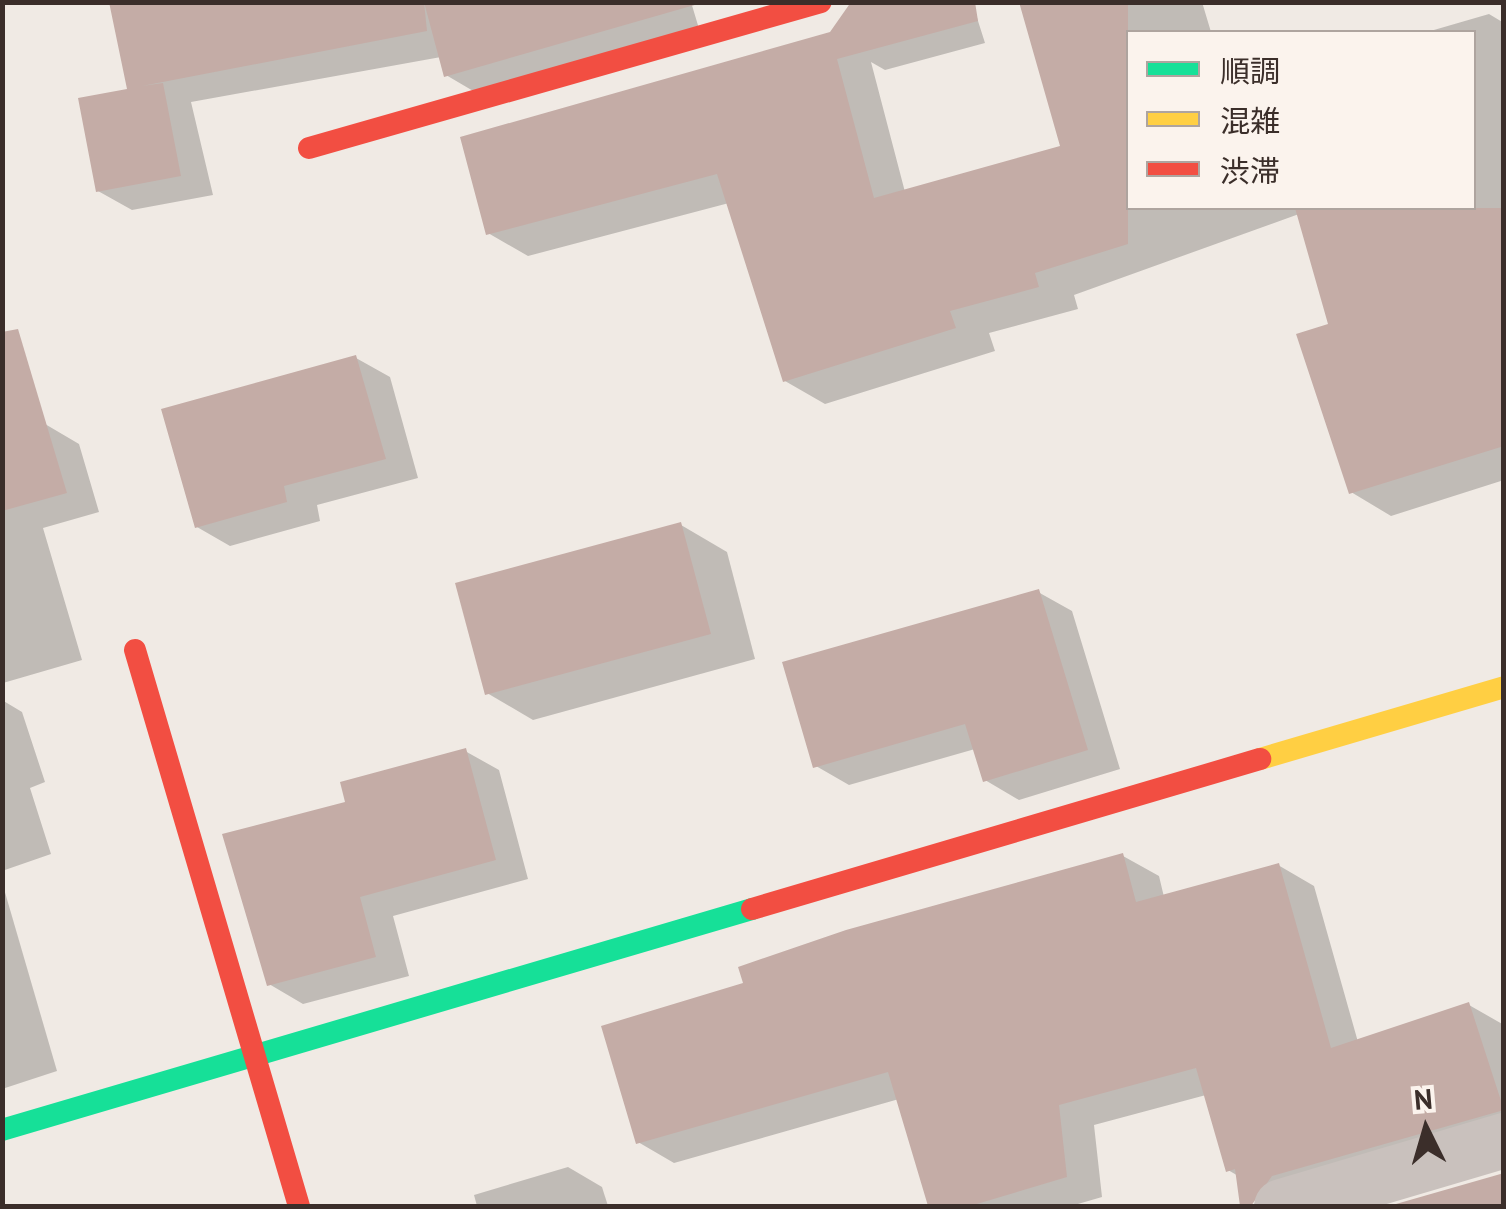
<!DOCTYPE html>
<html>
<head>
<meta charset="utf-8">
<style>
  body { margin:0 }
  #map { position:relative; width:1506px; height:1209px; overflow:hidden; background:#f0eae4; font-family:"PT Sans","Noto Sans JP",sans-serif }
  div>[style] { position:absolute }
  .shadow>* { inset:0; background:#0003 }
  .building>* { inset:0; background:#c4aca6 }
  .street>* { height:55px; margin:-27.5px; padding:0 27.5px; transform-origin:27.5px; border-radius:27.5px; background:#c9c1bd }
  .fast>* { height:22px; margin:-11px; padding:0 11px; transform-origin:11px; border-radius:11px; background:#16e098 }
  .slow>* { height:22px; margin:-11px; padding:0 11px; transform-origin:11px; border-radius:11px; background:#ffcf43 }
  .jam>* { height:22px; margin:-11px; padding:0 11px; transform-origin:11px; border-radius:11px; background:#f24e42 }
  span { translate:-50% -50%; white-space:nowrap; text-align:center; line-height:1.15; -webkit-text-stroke:10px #fbf3ed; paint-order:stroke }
  .frame { position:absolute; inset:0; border:5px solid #3b2e2a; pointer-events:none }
  .legend { position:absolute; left:1126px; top:30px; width:350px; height:180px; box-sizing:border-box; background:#fbf3ed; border:2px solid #aea49f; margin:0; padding:12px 18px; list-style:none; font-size:30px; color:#3b2e2a }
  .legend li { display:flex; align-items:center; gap:20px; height:50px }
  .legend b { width:50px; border:2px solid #aea49f }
  .north { position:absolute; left:1376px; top:1079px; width:100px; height:100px; -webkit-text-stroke:8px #fbf3ed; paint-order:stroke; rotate:355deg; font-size:28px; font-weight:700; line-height:40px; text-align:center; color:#3b2e2a }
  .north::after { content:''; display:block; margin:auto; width:35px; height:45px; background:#3b2e2a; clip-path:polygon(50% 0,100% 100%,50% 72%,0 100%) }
</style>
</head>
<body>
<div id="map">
  <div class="shadow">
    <div style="clip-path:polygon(112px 2px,691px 2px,700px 32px,480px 95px,446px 75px,441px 57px,191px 102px,213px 195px,132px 210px,98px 191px,130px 91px)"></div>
    <div style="clip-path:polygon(972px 2px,985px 43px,885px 70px,871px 62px,905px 192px,1064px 148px,1022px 2px,1202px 2px,1211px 32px,1128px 32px,1128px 208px,1474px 208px,1474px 32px,1427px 32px,1489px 14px,1504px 23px,1504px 480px,1391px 516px,1351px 492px,1331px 326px,1299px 214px,1074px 295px,1078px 309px,989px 333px,995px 351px,825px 404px,785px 381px,729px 203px,528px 256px,488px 233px,830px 34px)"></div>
    <div style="clip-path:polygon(356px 358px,390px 377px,418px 478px,317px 505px,320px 521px,230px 546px,197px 527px)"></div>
    <div style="clip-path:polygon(45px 424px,79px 444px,99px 512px,43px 528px,82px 660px,3px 683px,2px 437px)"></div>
    <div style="clip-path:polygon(681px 525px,727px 552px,755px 659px,533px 720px,487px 693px)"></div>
    <div style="clip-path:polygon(1038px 592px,1072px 611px,1120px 769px,1019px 800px,985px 780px,975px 749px,849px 785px,816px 766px)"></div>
    <div style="clip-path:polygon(2px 700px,22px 712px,45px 782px,30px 788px,51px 854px,2px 871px)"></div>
    <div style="clip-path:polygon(465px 751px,499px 770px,528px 879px,393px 916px,409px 976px,303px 1004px,269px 984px,348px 804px)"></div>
    <div style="clip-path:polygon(1123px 856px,1159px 876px,1164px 897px,1278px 865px,1314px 886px,1358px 1042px,1469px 1005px,1504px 1025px,1504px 1139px,1264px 1191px,1228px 1170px,1206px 1095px,1094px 1125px,1102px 1197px,1071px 1206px,931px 1206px,899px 1099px,674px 1163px,638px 1142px,746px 985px)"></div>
    <div style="clip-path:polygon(2px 882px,57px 1071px,2px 1089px)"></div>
    <div style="clip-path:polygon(568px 1167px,602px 1187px,608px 1206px,477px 1206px,474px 1195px)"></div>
  </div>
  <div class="building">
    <div style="clip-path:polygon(109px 2px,424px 2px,427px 31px,142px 86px,163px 83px,181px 176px,96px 192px,78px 98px,127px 89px)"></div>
    <div style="clip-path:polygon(424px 2px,705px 2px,444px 77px)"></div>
    <div style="clip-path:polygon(851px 2px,975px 2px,978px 21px,837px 59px,874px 198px,1060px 146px,1019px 2px,1128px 2px,1128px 244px,1035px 273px,1039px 287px,950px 311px,956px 328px,783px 382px,717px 174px,486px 235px,460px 137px,830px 32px)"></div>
    <div style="clip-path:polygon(1295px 208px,1504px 208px,1504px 446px,1349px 494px,1296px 334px,1328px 324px)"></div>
    <div style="clip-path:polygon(18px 329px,67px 493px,2px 511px,2px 332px)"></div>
    <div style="clip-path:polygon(356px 355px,386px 459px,284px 486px,287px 502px,195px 528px,161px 409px)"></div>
    <div style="clip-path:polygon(681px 522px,711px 634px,485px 695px,455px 583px)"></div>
    <div style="clip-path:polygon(1039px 589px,1088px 750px,983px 782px,965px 724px,813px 768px,782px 662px)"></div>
    <div style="clip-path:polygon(466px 748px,496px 860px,360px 897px,376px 957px,267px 986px,222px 834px,345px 802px,340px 782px)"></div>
    <div style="clip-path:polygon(1123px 853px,1136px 902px,1279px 863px,1331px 1048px,1469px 1002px,1504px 1110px,1272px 1176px,1251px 1206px,1240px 1206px,1235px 1169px,1226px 1172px,1196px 1068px,1059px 1105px,1067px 1177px,970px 1206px,928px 1206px,888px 1072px,636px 1144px,601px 1026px,743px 983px,738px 967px,846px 930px)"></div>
    <div style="clip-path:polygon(1504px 1173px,1504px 1206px,1389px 1206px)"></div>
  </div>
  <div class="street">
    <div style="left:1281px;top:1206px;width:233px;rotate:-16.5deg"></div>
  </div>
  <div class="fast">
    <div style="left:2px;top:1130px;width:782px;rotate:-16.42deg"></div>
  </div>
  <div class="slow">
    <div style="left:1260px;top:759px;width:254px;rotate:-16.4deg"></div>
  </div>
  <div class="jam">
    <div style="left:309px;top:148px;width:532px;rotate:-15.92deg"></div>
    <div style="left:135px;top:650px;width:580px;rotate:73.57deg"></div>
    <div style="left:752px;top:909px;width:530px;rotate:-16.45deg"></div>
  </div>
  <div class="frame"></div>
  <ul class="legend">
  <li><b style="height:12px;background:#16e098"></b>順調</li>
  <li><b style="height:12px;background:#ffcf43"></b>混雑</li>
  <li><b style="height:12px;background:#f24e42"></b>渋滞</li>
  </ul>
  <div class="north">N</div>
</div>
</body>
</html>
